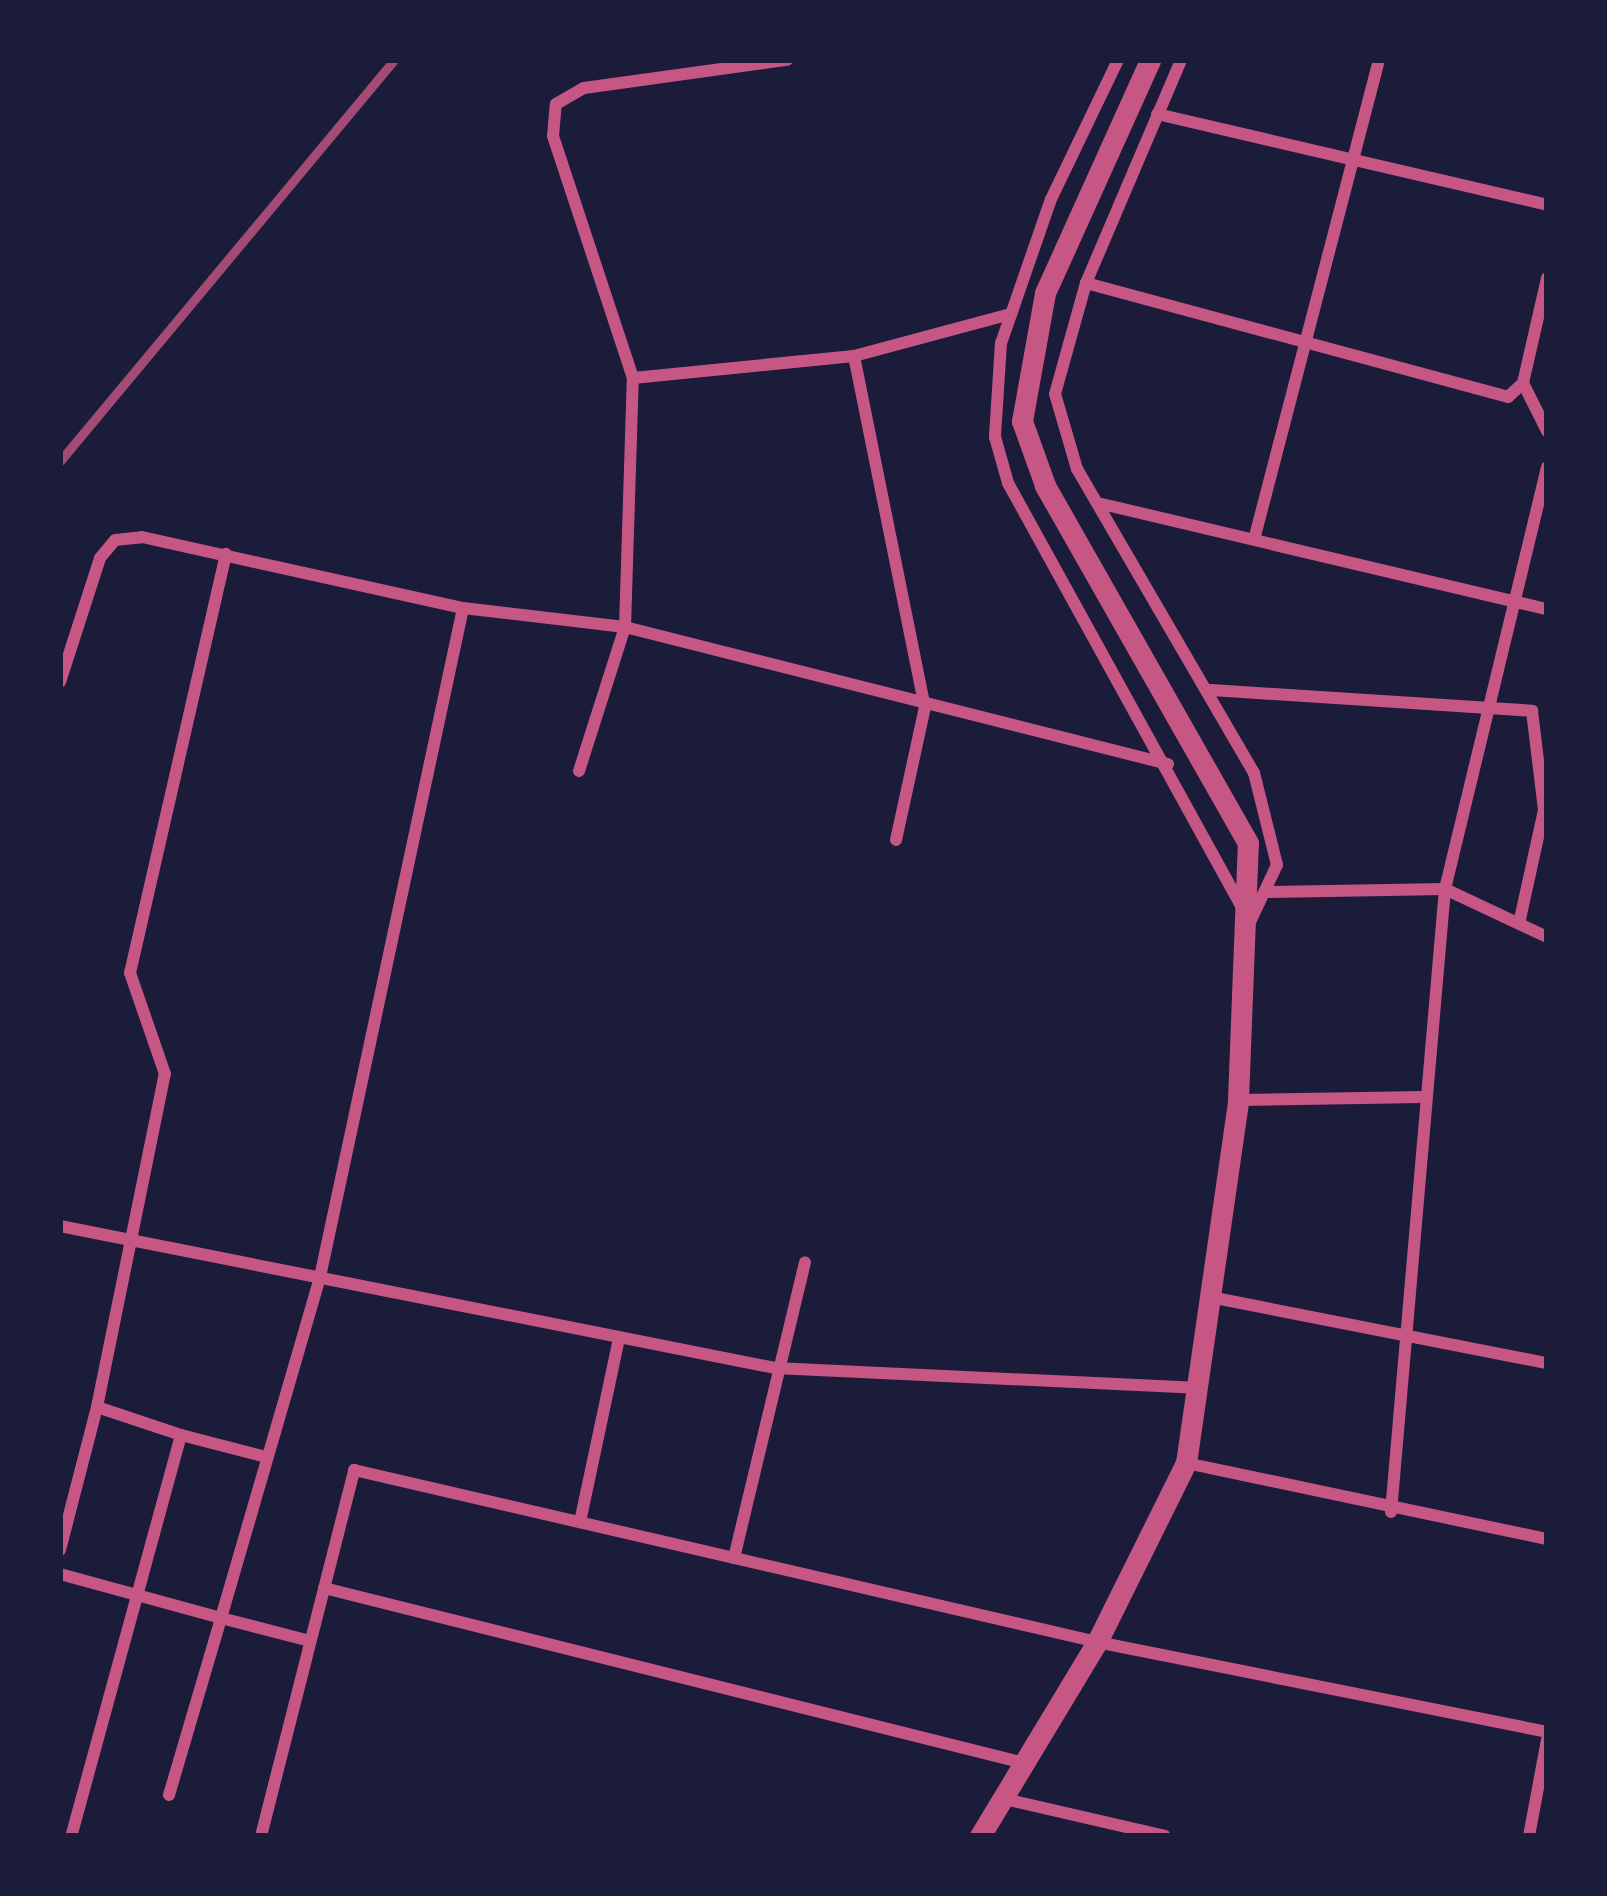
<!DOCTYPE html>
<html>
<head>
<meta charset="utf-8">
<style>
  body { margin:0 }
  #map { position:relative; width:1607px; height:1896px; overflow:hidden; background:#1b1b3a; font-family:Overpass,sans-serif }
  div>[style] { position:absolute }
  .minor>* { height:12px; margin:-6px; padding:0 6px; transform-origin:6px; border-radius:6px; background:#c65784 }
  .tertiary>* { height:21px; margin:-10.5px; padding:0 10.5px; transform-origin:10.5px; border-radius:10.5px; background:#c65784 }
  .rail>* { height:9px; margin:-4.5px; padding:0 4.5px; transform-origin:4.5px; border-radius:4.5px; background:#a44b75 }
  span { translate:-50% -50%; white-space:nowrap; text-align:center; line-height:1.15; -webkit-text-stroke:12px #1b1b3a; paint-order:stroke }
  .frame { position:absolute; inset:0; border:63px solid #1b1b3a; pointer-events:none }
</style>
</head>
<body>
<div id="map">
  <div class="minor">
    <div style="left:1118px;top:60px;width:154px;rotate:115.7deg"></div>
    <div style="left:1051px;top:199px;width:152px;rotate:109.1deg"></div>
    <div style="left:1001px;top:343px;width:94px;rotate:93.7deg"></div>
    <div style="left:995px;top:437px;width:48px;rotate:74.2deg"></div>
    <div style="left:1008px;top:483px;width:501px;rotate:61.13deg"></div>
    <div style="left:1250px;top:922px;width:63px;rotate:-64.7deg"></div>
    <div style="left:1277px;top:865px;width:95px;rotate:-104deg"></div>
    <div style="left:1254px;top:773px;width:352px;rotate:-120.2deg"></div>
    <div style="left:1077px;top:469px;width:78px;rotate:-106.3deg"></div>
    <div style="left:1055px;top:394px;width:115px;rotate:-74.4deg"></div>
    <div style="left:1086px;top:283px;width:242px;rotate:-66.9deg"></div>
    <div style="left:1157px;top:114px;width:400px;rotate:13.1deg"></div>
    <div style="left:1086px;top:283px;width:437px;rotate:15.1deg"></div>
    <div style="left:1508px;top:397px;width:21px;rotate:-43deg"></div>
    <div style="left:1523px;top:383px;width:108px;rotate:-77.1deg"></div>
    <div style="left:854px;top:356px;width:163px;rotate:-15deg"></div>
    <div style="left:633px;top:378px;width:255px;rotate:-108.3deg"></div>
    <div style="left:553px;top:136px;width:32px;rotate:-85deg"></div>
    <div style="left:556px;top:104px;width:32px;rotate:-30deg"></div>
    <div style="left:584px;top:88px;width:205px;rotate:-7.9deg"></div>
    <div style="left:1523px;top:383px;width:54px;rotate:63.4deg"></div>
    <div style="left:1102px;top:504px;width:457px;rotate:13.3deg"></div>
    <div style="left:1255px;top:536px;width:492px;rotate:-75.4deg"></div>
    <div style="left:60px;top:682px;width:130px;rotate:-72.1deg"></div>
    <div style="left:100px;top:558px;width:23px;rotate:-50deg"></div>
    <div style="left:115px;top:540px;width:27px;rotate:-6deg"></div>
    <div style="left:142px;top:537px;width:329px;rotate:12.5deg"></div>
    <div style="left:463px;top:608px;width:163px;rotate:6.7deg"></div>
    <div style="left:625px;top:627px;width:560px;rotate:14.16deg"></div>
    <div style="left:1211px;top:690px;width:322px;rotate:3.7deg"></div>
    <div style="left:1532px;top:711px;width:100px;rotate:83.1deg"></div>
    <div style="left:1544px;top:810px;width:112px;rotate:102.4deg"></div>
    <div style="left:579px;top:771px;width:151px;rotate:-72.3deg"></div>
    <div style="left:625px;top:627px;width:249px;rotate:-88.2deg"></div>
    <div style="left:633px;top:378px;width:222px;rotate:-5.7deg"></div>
    <div style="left:854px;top:356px;width:358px;rotate:78.6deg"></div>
    <div style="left:925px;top:707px;width:136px;rotate:102.3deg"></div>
    <div style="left:1267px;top:892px;width:178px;rotate:-1deg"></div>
    <div style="left:1445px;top:889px;width:113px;rotate:25.2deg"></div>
    <div style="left:1238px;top:1100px;width:184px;rotate:-0.9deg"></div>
    <div style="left:60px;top:1226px;width:729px;rotate:11.23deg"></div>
    <div style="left:775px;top:1368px;width:426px;rotate:2.7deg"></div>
    <div style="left:1215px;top:1298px;width:338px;rotate:11.1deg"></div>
    <div style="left:97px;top:1407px;width:340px;rotate:-78.5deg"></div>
    <div style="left:165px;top:1074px;width:107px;rotate:-109.1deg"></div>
    <div style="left:130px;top:973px;width:430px;rotate:-77.1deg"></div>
    <div style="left:181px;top:1435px;width:88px;rotate:14.5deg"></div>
    <div style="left:1186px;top:1463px;width:369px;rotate:11.9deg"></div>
    <div style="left:1391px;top:1512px;width:625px;rotate:-85.05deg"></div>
    <div style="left:1445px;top:889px;width:434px;rotate:-76.4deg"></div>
    <div style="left:580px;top:1522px;width:188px;rotate:-78deg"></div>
    <div style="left:60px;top:1550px;width:148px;rotate:-75.5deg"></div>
    <div style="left:97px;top:1407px;width:89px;rotate:18.4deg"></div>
    <div style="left:181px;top:1435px;width:416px;rotate:105.3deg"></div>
    <div style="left:734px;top:1558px;width:304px;rotate:-76.5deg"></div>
    <div style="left:60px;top:1574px;width:167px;rotate:15.3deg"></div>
    <div style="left:221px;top:1618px;width:355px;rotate:-73.8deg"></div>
    <div style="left:320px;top:1277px;width:684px;rotate:-77.93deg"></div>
    <div style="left:324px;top:1588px;width:726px;rotate:14.04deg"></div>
    <div style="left:169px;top:1795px;width:184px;rotate:-73.6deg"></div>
    <div style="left:221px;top:1618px;width:92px;rotate:14.5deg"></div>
    <div style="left:1005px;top:1799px;width:164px;rotate:13deg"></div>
    <div style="left:261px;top:1836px;width:378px;rotate:-75.7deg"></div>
    <div style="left:354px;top:1470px;width:763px;rotate:13.03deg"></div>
    <div style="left:1097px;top:1642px;width:459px;rotate:11.3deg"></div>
    <div style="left:1529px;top:1836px;width:98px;rotate:-79.4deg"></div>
  </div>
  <div class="tertiary">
    <div style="left:980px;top:1836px;width:227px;rotate:-58.9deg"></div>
    <div style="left:1097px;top:1642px;width:200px;rotate:-63.6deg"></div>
    <div style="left:1186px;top:1463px;width:367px;rotate:-81.8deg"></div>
    <div style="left:1238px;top:1100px;width:257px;rotate:-87.8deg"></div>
    <div style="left:1248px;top:843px;width:412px;rotate:-119.6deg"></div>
    <div style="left:1045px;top:485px;width:68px;rotate:-109.8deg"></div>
    <div style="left:1022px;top:421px;width:130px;rotate:-79.8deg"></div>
    <div style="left:1045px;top:293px;width:256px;rotate:-65.7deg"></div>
  </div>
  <div class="rail">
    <div style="left:60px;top:461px;width:522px;rotate:-50.21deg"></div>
  </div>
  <div class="frame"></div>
</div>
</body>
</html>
